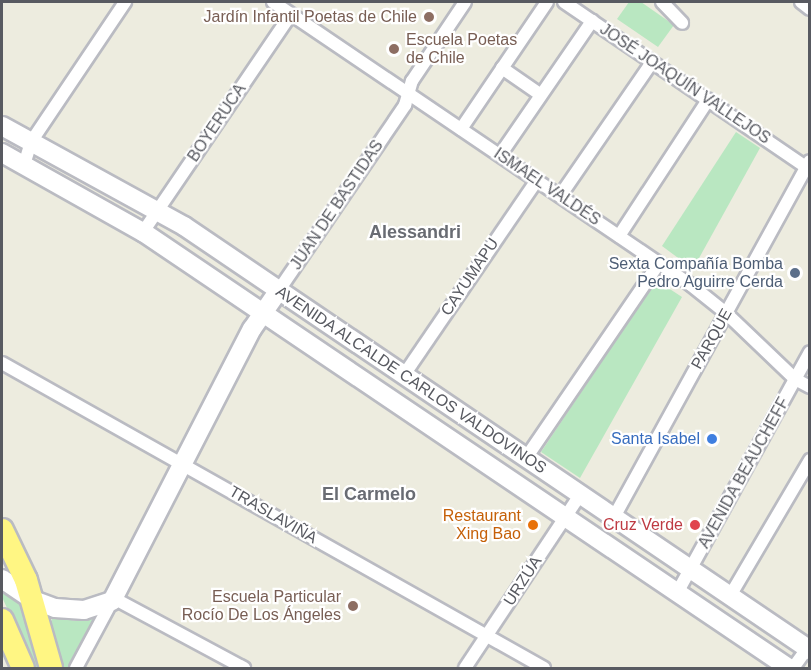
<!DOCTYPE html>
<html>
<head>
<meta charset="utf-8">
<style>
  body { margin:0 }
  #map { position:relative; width:811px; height:670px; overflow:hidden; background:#edecdf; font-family:Helvetica,sans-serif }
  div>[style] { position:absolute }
  .green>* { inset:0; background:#b9e7c1 }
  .roads { filter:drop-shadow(2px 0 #babbc2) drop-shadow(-2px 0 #babbc2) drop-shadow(0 2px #babbc2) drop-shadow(0 -2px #babbc2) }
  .street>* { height:12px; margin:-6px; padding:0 6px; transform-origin:6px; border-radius:6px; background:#fff }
  .secondary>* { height:18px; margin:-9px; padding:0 9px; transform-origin:9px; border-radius:9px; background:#fff }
  .highway>* { height:22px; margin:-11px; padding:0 11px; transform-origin:11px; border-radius:11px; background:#fff683 }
  .dots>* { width:16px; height:16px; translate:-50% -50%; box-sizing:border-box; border:3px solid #fff; border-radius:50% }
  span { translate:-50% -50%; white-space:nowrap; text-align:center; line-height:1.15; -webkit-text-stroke:4.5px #fff; paint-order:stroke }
  .education-label { font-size:16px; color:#785e54 }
  .right { translate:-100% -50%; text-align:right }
  .left { translate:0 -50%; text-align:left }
  .street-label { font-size:16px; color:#585a61 }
  .service-label { font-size:16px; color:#4e5e75 }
  .shop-label { font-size:16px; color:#366cbe }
  .food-label { font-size:16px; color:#c56008 }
  .health-label { font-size:16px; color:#be3a42 }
  .neighbourhood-label { font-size:18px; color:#696c73; font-weight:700 }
  .frame { position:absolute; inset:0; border:3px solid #585a61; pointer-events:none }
</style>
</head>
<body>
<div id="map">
  <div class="green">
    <div style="clip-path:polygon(629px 2px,641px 2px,674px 25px,658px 47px,617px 19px)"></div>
    <div style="clip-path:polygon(736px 132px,760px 148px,693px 269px,662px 246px)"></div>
    <div style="clip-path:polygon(656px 280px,682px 297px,580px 478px,541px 452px)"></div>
    <div style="clip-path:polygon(2px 587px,25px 605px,43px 668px,34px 668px,2px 597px)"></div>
    <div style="clip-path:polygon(54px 616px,75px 621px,99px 616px,71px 668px,63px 668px,50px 623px)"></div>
  </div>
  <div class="roads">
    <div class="street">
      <div style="left:273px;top:2px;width:505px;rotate:34.1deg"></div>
      <div style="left:691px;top:285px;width:45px;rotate:38.7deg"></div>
      <div style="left:726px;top:313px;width:95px;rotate:43.7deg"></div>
      <div style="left:795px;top:379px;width:17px;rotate:28deg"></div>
      <div style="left:564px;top:2px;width:293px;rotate:34.3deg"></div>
      <div style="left:662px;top:2px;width:29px;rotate:46deg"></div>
      <div style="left:801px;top:2px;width:11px;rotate:38deg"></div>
      <div style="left:502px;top:68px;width:47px;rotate:34.7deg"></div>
      <div style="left:461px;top:129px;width:153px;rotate:-55.9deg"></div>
      <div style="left:500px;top:155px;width:163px;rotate:-55.5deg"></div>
      <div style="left:24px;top:165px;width:24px;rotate:-73deg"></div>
      <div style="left:31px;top:142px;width:169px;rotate:-56.1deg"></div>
      <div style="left:560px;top:196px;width:163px;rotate:-55.5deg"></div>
      <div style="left:143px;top:232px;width:263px;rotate:-55.8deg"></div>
      <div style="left:619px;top:236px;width:163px;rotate:-56.8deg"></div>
      <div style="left:279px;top:290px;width:224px;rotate:-55.7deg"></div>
      <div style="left:405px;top:105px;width:25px;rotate:-74deg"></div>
      <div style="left:412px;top:81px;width:95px;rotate:-56.1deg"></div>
      <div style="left:2px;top:363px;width:622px;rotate:29.37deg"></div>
      <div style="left:404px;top:375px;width:236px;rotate:-55.7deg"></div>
      <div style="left:526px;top:458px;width:236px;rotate:-55.7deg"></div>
      <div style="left:614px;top:517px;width:406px;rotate:-61.2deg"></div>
      <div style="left:677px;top:593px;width:275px;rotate:-61.1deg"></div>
      <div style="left:730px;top:596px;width:158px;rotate:-59.5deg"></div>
      <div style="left:76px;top:668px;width:76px;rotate:-61.8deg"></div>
      <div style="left:112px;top:601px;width:7px"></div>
      <div style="left:119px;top:601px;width:142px;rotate:28.2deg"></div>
      <div style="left:465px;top:668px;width:208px;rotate:-56.4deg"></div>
      <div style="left:793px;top:668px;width:29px;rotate:-54deg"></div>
    </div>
    <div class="secondary">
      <div style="left:2px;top:126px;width:208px;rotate:28.8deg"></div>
      <div style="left:184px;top:226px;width:756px;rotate:34.11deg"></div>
      <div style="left:2px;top:153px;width:162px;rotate:29.3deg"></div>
      <div style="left:143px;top:232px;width:779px;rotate:34.02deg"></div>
      <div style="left:2px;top:579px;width:37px;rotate:34deg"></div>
      <div style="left:33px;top:600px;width:23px;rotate:20deg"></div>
      <div style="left:55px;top:608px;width:29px;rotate:4deg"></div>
      <div style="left:84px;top:610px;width:29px;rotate:-18deg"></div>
      <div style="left:112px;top:601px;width:306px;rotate:-62.8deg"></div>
      <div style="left:252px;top:329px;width:47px;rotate:-55.3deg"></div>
    </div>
    <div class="highway">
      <div style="left:2px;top:530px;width:55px;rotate:64.4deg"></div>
      <div style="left:26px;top:580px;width:91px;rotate:74.1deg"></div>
      <div style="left:2px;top:620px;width:52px;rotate:66.4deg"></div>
    </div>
  </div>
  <div class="dots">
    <div style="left:429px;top:17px;background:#8d6e63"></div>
    <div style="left:394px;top:49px;background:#8d6e63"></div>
    <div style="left:795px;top:273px;background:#5c6f8a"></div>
    <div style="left:712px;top:439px;background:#3f7fe0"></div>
    <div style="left:533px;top:525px;background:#e8710a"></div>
    <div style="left:695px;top:525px;background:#e0444e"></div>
    <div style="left:353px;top:606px;background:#8d6e63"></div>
  </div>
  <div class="education-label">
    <span class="right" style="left:417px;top:17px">Jardín Infantil Poetas de Chile</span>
    <span class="left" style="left:406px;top:49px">Escuela Poetas<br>de Chile</span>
    <span class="right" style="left:341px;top:606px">Escuela Particular<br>Rocío De Los Ángeles</span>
  </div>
  <div class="street-label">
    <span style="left:685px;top:84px;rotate:34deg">JOSÉ JOAQUÍN VALLEJOS</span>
    <span style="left:217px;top:123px;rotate:-56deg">BOYERUCA</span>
    <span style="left:547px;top:187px;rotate:34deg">ISMAEL VALDÉS</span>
    <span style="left:337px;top:205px;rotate:-56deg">JUAN DE BASTIDAS</span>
    <span style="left:470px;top:277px;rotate:-56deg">CAYUMAPU</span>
    <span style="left:712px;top:339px;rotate:-61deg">PARQUE</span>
    <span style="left:411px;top:380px;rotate:34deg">AVENIDA ALCALDE CARLOS VALDOVINOS</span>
    <span style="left:744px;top:473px;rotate:-61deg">AVENIDA BEAUCHEFF</span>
    <span style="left:273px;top:515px;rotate:30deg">TRASLAVIÑA</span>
    <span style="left:523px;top:581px;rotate:-57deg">URZÚA</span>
  </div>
  <div class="service-label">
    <span class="right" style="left:783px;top:273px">Sexta Compañía Bomba<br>Pedro Aguirre Cerda</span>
  </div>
  <div class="shop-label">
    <span class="right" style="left:700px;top:439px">Santa Isabel</span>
  </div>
  <div class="food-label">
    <span class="right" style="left:521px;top:525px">Restaurant<br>Xing Bao</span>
  </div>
  <div class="health-label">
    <span class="right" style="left:683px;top:525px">Cruz Verde</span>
  </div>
  <div class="neighbourhood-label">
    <span style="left:415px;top:232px">Alessandri</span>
    <span style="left:369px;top:494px">El Carmelo</span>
  </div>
  <div class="frame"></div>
</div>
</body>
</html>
